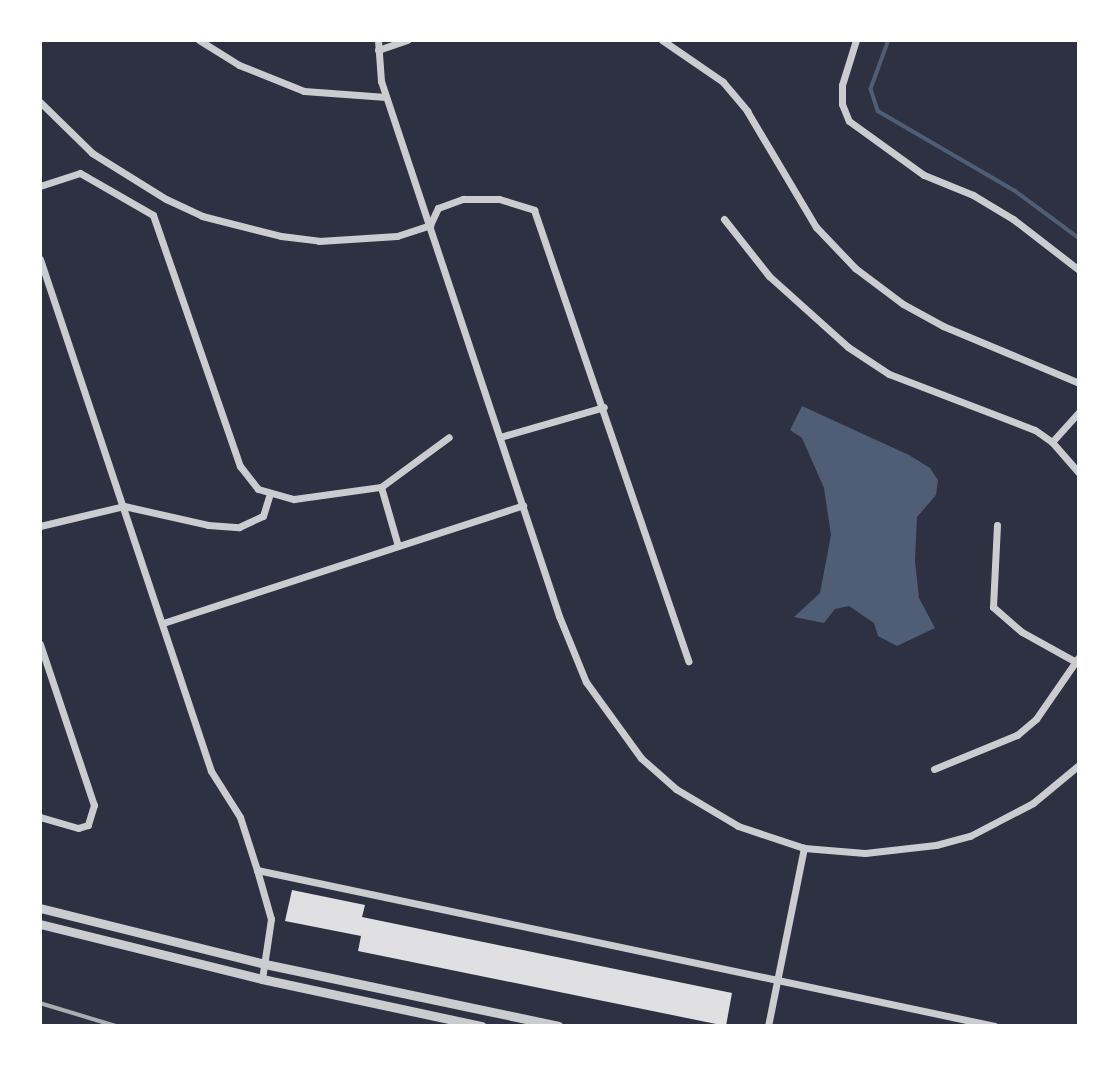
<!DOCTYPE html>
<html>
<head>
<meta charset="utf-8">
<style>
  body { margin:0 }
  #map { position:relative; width:1119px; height:1066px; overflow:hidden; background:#2d3142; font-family:Barlow,sans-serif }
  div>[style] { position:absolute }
  .water>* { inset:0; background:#4f5d75 }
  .stream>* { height:3.5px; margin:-1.75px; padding:0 1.75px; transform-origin:1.75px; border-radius:1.75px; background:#4f5d75 }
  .building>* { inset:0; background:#e0e0e3 }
  .minor>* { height:7px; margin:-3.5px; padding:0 3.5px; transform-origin:3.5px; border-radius:3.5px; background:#caccd0 }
  .tertiary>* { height:9px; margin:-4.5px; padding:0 4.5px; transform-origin:4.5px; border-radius:4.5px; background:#caccd0 }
  .rail>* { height:3.5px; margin:-1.75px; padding:0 1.75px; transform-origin:1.75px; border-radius:1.75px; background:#abadb3 }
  span { translate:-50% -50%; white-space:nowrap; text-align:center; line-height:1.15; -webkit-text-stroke:5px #fff; paint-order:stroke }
  .frame { position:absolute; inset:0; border:42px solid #fff; pointer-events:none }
</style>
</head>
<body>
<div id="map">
  <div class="water">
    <div style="clip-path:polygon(802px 406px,909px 455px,930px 468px,938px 480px,936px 495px,917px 517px,915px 561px,919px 598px,935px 628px,897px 646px,878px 636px,874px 623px,849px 606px,835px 609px,824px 623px,794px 617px,820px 593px,831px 535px,824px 488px,802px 438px,790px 430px)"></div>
  </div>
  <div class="stream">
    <div style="left:889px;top:40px;width:52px;rotate:110.2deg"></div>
    <div style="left:871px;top:89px;width:23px;rotate:72deg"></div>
    <div style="left:878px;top:111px;width:157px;rotate:30.2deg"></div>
    <div style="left:1014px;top:190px;width:81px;rotate:36.4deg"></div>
  </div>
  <div class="building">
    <div style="clip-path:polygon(292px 890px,365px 905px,362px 917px,732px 993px,726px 1026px,358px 951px,361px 936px,285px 921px)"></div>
  </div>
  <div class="minor">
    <div style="left:199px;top:40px;width:47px;rotate:32deg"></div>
    <div style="left:239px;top:65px;width:70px;rotate:21.8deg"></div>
    <div style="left:304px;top:91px;width:82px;rotate:4.2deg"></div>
    <div style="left:378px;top:40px;width:41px;rotate:85.8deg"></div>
    <div style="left:381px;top:81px;width:564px;rotate:71.6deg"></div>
    <div style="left:559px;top:616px;width:71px;rotate:67.8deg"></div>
    <div style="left:586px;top:682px;width:94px;rotate:54.1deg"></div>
    <div style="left:641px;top:758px;width:47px;rotate:41.5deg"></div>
    <div style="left:676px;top:789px;width:72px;rotate:30.8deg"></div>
    <div style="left:738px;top:826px;width:70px;rotate:18.4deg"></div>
    <div style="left:804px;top:848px;width:61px;rotate:4.7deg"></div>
    <div style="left:865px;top:853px;width:71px;rotate:-6.4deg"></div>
    <div style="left:936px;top:845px;width:35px;rotate:-15deg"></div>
    <div style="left:970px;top:836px;width:71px;rotate:-27.6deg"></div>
    <div style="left:1033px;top:803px;width:60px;rotate:-39.6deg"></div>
    <div style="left:662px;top:40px;width:74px;rotate:34.5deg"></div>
    <div style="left:723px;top:82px;width:38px;rotate:50deg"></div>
    <div style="left:747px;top:111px;width:135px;rotate:59.3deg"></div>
    <div style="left:816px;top:227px;width:57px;rotate:46.4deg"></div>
    <div style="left:855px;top:268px;width:60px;rotate:36.9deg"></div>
    <div style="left:903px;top:304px;width:46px;rotate:28.8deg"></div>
    <div style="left:943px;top:326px;width:147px;rotate:22.7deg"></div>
    <div style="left:856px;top:40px;width:47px;rotate:107.3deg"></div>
    <div style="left:842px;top:85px;width:19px;rotate:90deg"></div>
    <div style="left:842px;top:104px;width:18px;rotate:68deg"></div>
    <div style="left:849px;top:121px;width:92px;rotate:35.8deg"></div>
    <div style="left:924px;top:175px;width:53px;rotate:22.2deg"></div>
    <div style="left:973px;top:195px;width:47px;rotate:31deg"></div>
    <div style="left:1013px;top:219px;width:83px;rotate:37.7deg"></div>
    <div style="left:378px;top:50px;width:31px;rotate:-19deg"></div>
    <div style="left:40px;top:102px;width:73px;rotate:44.4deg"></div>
    <div style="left:92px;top:153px;width:87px;rotate:31.9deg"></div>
    <div style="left:166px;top:199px;width:40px;rotate:25deg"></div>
    <div style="left:202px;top:216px;width:81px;rotate:14.2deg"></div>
    <div style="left:281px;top:236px;width:38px;rotate:7deg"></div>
    <div style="left:319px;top:241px;width:78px;rotate:-3.7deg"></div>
    <div style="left:397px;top:236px;width:35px;rotate:-18deg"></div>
    <div style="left:430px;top:225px;width:19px;rotate:-65deg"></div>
    <div style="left:438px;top:208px;width:27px;rotate:-20deg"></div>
    <div style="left:463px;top:199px;width:36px"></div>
    <div style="left:499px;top:199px;width:37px;rotate:17deg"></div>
    <div style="left:534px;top:210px;width:477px;rotate:71.1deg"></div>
    <div style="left:40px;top:186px;width:42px;rotate:-18deg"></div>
    <div style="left:80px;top:173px;width:84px;rotate:29.9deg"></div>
    <div style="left:153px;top:215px;width:266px;rotate:70.9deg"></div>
    <div style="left:240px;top:466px;width:29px;rotate:52deg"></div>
    <div style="left:258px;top:489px;width:37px;rotate:16deg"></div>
    <div style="left:294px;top:499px;width:88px;rotate:-7.9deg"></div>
    <div style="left:381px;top:487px;width:84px;rotate:-36.3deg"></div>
    <div style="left:724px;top:219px;width:73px;rotate:51.7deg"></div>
    <div style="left:769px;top:276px;width:106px;rotate:41.9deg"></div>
    <div style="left:848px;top:347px;width:49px;rotate:33.4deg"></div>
    <div style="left:889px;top:374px;width:156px;rotate:21deg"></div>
    <div style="left:1035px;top:430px;width:21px;rotate:35deg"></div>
    <div style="left:1052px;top:442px;width:41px;rotate:48.9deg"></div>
    <div style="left:40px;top:259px;width:540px;rotate:71.53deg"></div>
    <div style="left:211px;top:771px;width:54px;rotate:57.8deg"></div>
    <div style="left:240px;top:817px;width:56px;rotate:72.2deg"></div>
    <div style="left:257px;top:870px;width:51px;rotate:74.1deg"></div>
    <div style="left:271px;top:919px;width:61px;rotate:98.5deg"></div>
    <div style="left:500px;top:437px;width:108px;rotate:-16.1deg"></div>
    <div style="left:1052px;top:442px;width:40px;rotate:-48deg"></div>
    <div style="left:381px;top:487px;width:61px;rotate:73.9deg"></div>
    <div style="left:997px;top:525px;width:82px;rotate:92.8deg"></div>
    <div style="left:993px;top:607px;width:38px;rotate:41deg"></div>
    <div style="left:1022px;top:632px;width:62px;rotate:29.1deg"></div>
    <div style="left:40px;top:526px;width:86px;rotate:-13.4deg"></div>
    <div style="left:124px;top:506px;width:86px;rotate:12.7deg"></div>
    <div style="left:208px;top:525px;width:31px;rotate:4deg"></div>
    <div style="left:239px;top:527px;width:26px;rotate:-25deg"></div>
    <div style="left:263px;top:516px;width:21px;rotate:-73deg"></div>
    <div style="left:163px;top:623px;width:379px;rotate:-18.1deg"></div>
    <div style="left:40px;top:644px;width:170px;rotate:71.5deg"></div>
    <div style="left:94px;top:805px;width:21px;rotate:107deg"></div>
    <div style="left:88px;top:825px;width:10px;rotate:163deg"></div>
    <div style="left:78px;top:828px;width:40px;rotate:-164deg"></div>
    <div style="left:934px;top:769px;width:90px;rotate:-22.3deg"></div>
    <div style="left:1017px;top:735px;width:25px;rotate:-40deg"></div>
    <div style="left:1036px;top:719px;width:75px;rotate:-55.3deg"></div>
    <div style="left:257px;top:870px;width:754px;rotate:11.94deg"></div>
    <div style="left:768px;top:1026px;width:182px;rotate:-78.6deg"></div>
  </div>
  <div class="tertiary">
    <div style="left:40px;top:908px;width:232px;rotate:14deg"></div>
    <div style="left:265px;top:964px;width:300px;rotate:11.9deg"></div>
    <div style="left:40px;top:924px;width:229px;rotate:13.9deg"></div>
    <div style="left:262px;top:979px;width:225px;rotate:12.1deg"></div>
  </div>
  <div class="rail">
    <div style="left:40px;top:1003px;width:79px;rotate:16.8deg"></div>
  </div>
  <div class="frame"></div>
</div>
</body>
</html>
